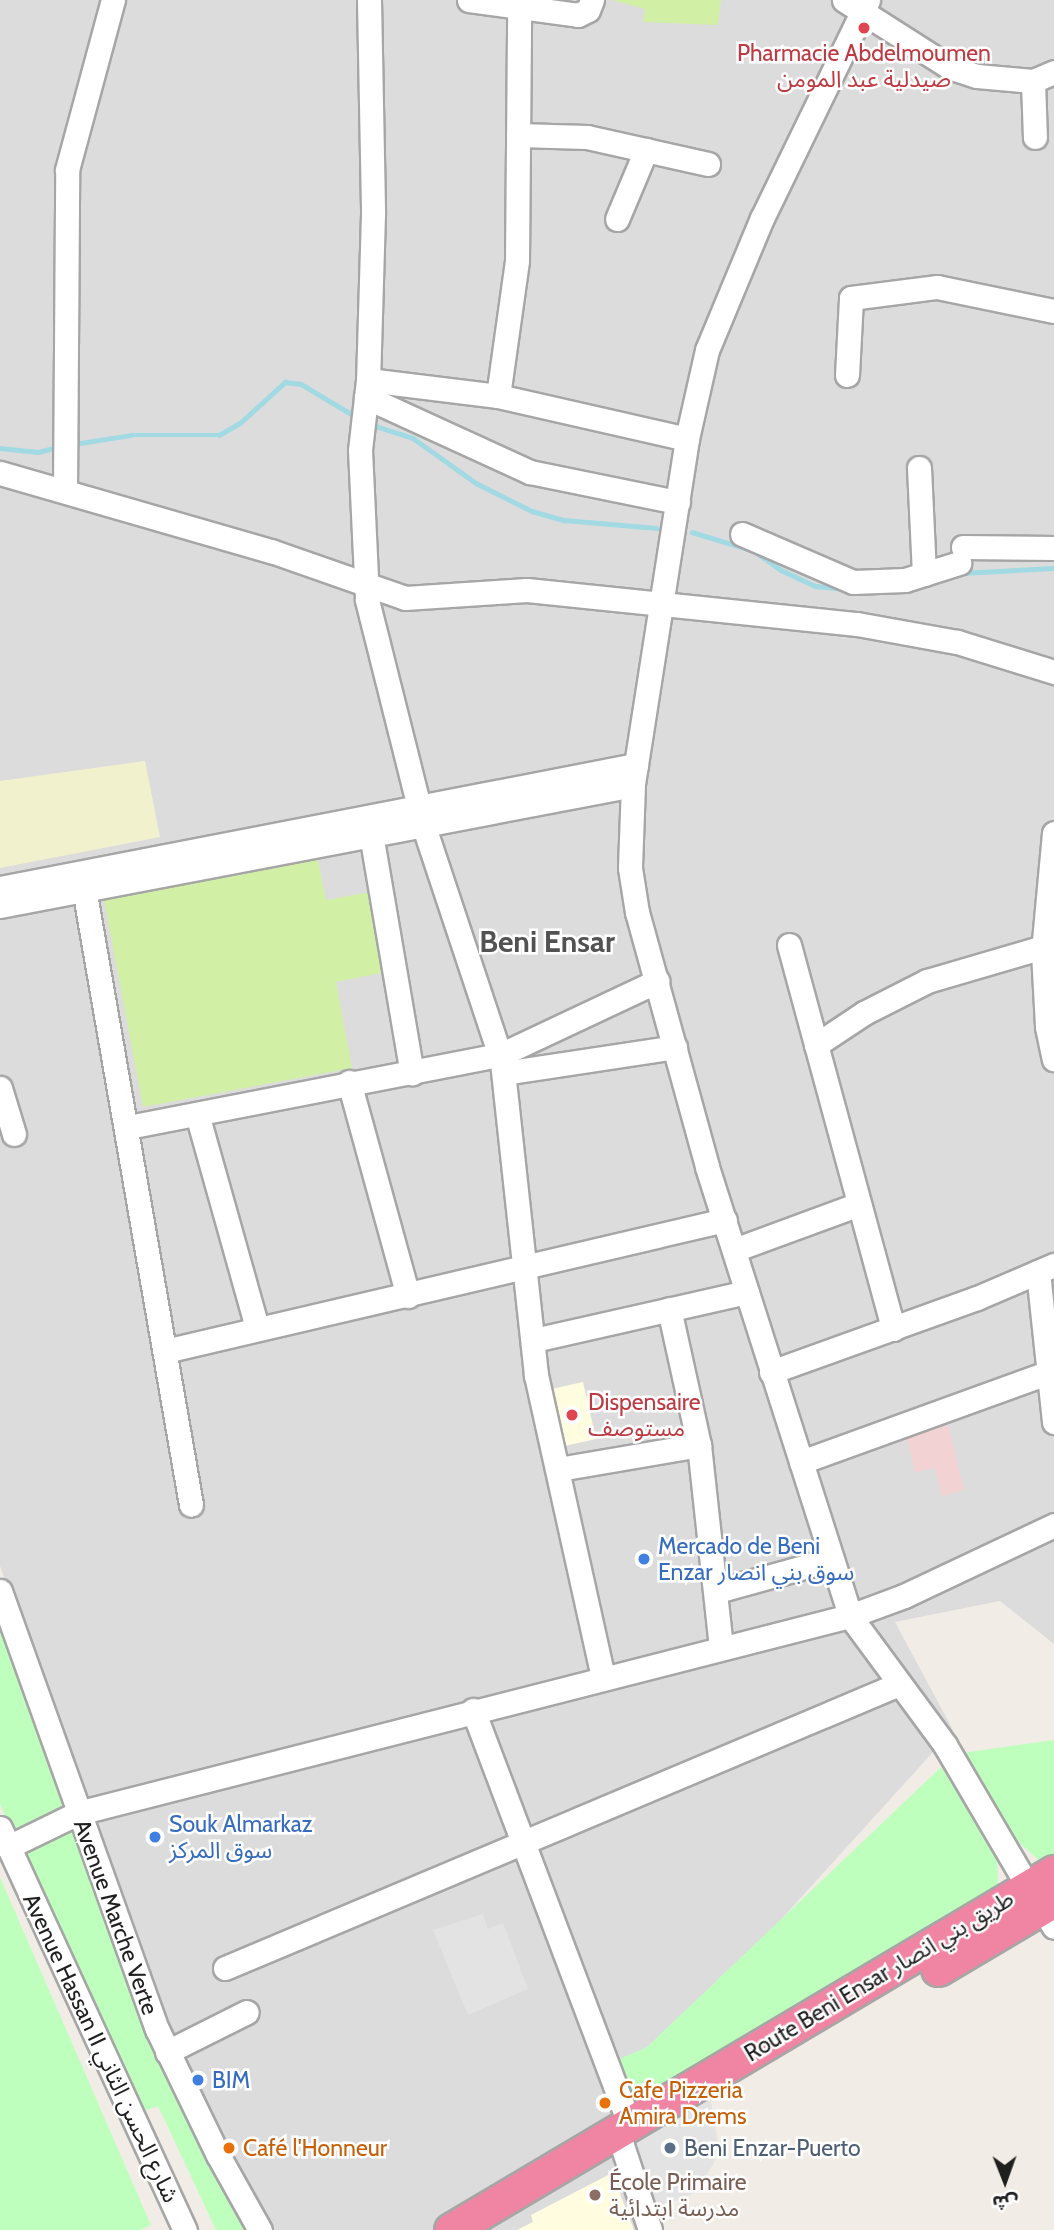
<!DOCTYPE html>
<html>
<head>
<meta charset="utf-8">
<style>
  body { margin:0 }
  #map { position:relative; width:1054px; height:2230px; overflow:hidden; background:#f1ece5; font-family:Cabin,"Noto Sans Arabic",sans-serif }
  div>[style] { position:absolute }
  .residential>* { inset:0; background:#dddcdc }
  .commercial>* { inset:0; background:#f3d2d4 }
  .education>* { inset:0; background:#fffce0 }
  .farmland>* { inset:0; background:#f1f1ce }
  .grass>* { inset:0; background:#d1f0a6 }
  .park>* { inset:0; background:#bfffbe }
  .parking>* { inset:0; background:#e3e3e3 }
  .stream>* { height:4.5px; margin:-2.25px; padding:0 2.25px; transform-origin:2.25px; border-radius:2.25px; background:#a1dae3 }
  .roads { filter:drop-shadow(2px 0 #a6a6a6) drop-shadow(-2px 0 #a6a6a6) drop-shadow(0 2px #a6a6a6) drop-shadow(0 -2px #a6a6a6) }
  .minor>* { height:23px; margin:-11.5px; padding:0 11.5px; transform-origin:11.5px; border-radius:11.5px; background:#fff }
  .highway>* { height:33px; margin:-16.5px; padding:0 16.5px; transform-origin:16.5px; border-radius:16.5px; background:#f085a3 }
  .dots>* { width:19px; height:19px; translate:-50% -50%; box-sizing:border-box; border:4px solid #fff; border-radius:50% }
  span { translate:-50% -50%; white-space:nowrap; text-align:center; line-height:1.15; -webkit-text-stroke:5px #fff; paint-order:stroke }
  .health-label { font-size:23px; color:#be3a42 }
  .left { translate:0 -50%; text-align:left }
  .shop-label { font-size:23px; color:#366cbe }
  .street-label { font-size:23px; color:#1f1f1f }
  .food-label { font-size:23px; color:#c56008 }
  .service-label { font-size:23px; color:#4e5e75 }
  .education-label { font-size:23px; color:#785e54 }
  .district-label { font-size:30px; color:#525252; font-weight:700 }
  .north { position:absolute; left:970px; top:2146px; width:70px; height:70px; -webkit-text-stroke:5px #fff; paint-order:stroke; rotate:179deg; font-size:19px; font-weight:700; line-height:28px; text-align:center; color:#1f1f1f }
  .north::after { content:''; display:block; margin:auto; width:24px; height:32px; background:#1f1f1f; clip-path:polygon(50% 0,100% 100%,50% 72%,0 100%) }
</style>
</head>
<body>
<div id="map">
  <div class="residential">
    <div style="clip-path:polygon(0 0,1054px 0,1054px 1644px,1000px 1601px,895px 1622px,953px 1730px,757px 1946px,707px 2114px,638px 2152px,659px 2230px,267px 2230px,162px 2024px,0 1566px)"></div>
  </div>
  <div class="commercial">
    <div style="clip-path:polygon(947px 1420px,964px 1490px,942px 1496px,935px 1468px,915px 1472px,905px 1431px)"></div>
  </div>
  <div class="education">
    <div style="clip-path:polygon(583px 1382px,596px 1439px,560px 1447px,547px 1390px)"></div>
    <div style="clip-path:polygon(612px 2173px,634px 2230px,517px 2230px,533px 2222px,531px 2215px)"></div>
  </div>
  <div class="farmland">
    <div style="clip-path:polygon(145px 761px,160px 837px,0 868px,0 781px)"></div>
  </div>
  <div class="grass">
    <div style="clip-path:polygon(612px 0,721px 0,718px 25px,643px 22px,645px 9px)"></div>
    <div style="clip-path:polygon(318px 860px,326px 900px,371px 892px,386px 972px,336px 982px,352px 1068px,143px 1107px,104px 899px)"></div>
  </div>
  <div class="park">
    <div style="clip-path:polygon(0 1618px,67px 1810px,13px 1835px,0 1804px)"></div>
    <div style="clip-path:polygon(1054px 1740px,1054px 1860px,1045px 1866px,1013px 1837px,962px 1753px)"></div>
    <div style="clip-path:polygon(941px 1767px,997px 1853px,998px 1892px,630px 2105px,617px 2060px,647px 2047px)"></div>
    <div style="clip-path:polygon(74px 1822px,249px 2230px,216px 2230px,158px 2106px,141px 2112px,16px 1848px)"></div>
    <div style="clip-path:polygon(0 1877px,151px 2225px,140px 2230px,0 2230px)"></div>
  </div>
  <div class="parking">
    <div style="clip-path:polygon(483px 1914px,488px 1929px,503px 1923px,528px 1989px,468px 2015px,433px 1930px)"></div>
    <div style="clip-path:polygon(709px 2091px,720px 2153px,696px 2192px,642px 2215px,619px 2143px)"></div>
  </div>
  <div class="stream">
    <div style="left:372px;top:425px;width:43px;rotate:17.6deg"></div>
    <div style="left:413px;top:438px;width:77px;rotate:35.5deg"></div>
    <div style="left:476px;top:483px;width:63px;rotate:26.6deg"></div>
    <div style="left:532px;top:511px;width:33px;rotate:16deg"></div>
    <div style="left:564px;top:520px;width:93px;rotate:4.9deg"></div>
    <div style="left:74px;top:444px;width:58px;rotate:-9deg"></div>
    <div style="left:131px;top:435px;width:88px"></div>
    <div style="left:219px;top:435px;width:24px;rotate:-30deg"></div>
    <div style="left:240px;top:423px;width:61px;rotate:-42.3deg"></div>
    <div style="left:285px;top:382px;width:16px;rotate:7deg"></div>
    <div style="left:301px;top:384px;width:66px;rotate:30.8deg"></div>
    <div style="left:0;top:448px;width:38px;rotate:6deg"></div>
    <div style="left:38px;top:452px;width:21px;rotate:-14deg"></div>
    <div style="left:692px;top:532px;width:65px;rotate:17deg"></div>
    <div style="left:754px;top:551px;width:33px;rotate:35deg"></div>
    <div style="left:781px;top:570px;width:38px;rotate:25deg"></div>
    <div style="left:816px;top:586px;width:58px;rotate:5.9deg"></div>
    <div style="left:961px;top:573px;width:93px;rotate:-3.1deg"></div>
  </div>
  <div class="roads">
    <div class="minor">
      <div style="left:369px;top:0;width:214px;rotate:88.9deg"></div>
      <div style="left:373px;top:214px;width:166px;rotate:91.7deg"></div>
      <div style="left:368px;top:380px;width:70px;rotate:96.5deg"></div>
      <div style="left:360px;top:450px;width:150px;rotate:87.3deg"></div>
      <div style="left:367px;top:600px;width:234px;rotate:75.9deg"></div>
      <div style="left:424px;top:827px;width:248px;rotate:71.6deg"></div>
      <div style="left:502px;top:1062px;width:315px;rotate:83.8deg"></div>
      <div style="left:536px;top:1375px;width:308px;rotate:77.5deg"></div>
      <div style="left:469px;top:0;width:110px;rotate:7.8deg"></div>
      <div style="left:578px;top:15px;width:11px;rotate:-27deg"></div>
      <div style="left:588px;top:10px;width:11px;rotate:-68deg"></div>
      <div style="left:844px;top:0;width:125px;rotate:32.5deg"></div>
      <div style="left:949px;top:67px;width:29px;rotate:18deg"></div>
      <div style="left:977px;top:76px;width:56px;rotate:5.1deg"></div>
      <div style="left:1033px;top:81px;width:23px;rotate:-23deg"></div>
      <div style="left:868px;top:0;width:242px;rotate:115.9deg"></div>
      <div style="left:762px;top:218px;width:143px;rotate:112.6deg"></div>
      <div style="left:707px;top:350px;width:91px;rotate:102.7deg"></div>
      <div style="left:687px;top:439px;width:350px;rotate:98.9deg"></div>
      <div style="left:633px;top:785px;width:83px;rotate:92.1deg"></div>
      <div style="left:630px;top:868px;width:45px;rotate:81deg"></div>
      <div style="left:637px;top:912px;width:264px;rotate:74.6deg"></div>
      <div style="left:707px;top:1167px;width:471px;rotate:72.3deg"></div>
      <div style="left:850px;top:1616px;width:160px;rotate:53.6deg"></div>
      <div style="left:945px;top:1745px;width:162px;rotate:59.6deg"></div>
      <div style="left:1033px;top:81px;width:56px;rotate:88deg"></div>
      <div style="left:518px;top:135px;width:69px;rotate:1.7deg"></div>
      <div style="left:587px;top:137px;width:124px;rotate:12.6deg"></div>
      <div style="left:617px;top:219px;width:75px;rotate:-67.2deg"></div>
      <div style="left:847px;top:375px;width:77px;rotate:-87deg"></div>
      <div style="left:851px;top:298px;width:87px;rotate:-7.3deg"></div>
      <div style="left:937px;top:287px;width:119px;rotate:11.6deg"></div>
      <div style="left:368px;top:380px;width:131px;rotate:7deg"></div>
      <div style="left:498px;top:396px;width:194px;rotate:12.8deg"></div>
      <div style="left:498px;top:396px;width:137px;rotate:-82deg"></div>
      <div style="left:517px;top:260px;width:252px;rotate:-89.5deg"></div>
      <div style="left:366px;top:397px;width:180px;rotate:24.6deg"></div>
      <div style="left:530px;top:472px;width:151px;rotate:11.5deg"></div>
      <div style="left:919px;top:468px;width:106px;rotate:87.3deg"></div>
      <div style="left:0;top:473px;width:282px;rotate:16.1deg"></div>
      <div style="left:271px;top:551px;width:142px;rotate:19.3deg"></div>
      <div style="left:405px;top:598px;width:122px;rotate:-3.8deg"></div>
      <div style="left:527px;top:590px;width:332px;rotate:5.9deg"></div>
      <div style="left:857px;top:624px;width:102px;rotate:10.2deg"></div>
      <div style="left:957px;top:642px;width:102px;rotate:17.2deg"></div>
      <div style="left:65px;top:491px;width:321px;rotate:-89.6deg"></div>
      <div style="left:67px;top:170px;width:176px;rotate:-74.9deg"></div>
      <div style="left:742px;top:534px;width:121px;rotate:23.4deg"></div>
      <div style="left:853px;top:582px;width:52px;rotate:-2.2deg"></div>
      <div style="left:905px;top:580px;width:57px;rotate:-17.5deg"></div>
      <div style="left:963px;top:547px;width:91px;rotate:0.6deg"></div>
      <div style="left:1054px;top:833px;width:120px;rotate:95.3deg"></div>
      <div style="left:1043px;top:952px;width:75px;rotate:86.9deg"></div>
      <div style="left:1047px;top:1027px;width:33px;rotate:78deg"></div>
      <div style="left:371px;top:834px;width:243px;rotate:80.3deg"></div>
      <div style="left:82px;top:877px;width:637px;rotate:80.15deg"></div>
      <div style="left:0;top:888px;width:648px;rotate:-10.95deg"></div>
      <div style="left:0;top:906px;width:644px;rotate:-10.82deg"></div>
      <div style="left:789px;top:945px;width:398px;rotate:74.8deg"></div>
      <div style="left:816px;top:1045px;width:58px;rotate:-33.7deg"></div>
      <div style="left:864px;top:1013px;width:71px;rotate:-26.9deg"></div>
      <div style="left:927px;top:981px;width:121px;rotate:-16.3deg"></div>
      <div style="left:504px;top:1073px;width:173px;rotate:-8.6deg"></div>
      <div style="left:349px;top:1082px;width:222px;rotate:74.6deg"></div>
      <div style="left:0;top:1088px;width:48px;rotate:73.1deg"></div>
      <div style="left:197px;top:1114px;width:222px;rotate:74.3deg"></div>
      <div style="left:128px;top:1127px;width:379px;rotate:-11deg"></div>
      <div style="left:500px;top:1055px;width:174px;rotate:-25.2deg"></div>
      <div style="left:734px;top:1250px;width:133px;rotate:-20.2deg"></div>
      <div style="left:1038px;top:1272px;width:151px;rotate:83.9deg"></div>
      <div style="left:534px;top:1340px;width:218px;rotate:-12.7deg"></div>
      <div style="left:165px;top:1351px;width:575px;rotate:-13.17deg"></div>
      <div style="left:771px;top:1372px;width:219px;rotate:-19.8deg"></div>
      <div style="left:977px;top:1298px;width:84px;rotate:-23.2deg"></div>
      <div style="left:699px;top:1445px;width:204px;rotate:83.8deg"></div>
      <div style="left:801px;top:1462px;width:264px;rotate:-19.9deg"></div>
      <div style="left:559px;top:1469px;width:142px;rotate:-9.7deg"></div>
      <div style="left:699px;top:1445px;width:139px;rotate:-102.4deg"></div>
      <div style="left:0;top:1591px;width:465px;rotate:70.3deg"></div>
      <div style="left:157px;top:2029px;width:140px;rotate:64.2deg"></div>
      <div style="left:218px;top:2155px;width:86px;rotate:60.8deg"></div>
      <div style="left:717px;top:1591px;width:119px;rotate:-15.5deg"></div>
      <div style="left:473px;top:1710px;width:444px;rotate:69.3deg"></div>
      <div style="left:0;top:1828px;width:443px;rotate:65.3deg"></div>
      <div style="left:8px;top:1847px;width:78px;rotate:-25.9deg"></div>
      <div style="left:78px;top:1813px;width:797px;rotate:-14.32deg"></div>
      <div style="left:850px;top:1616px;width:58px;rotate:-20.3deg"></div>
      <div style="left:904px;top:1596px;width:166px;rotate:-25.3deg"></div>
      <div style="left:1042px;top:1908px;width:22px;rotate:58deg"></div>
      <div style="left:225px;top:1968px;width:731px;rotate:-22.85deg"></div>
      <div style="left:167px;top:2052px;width:89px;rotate:-26.6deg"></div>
      <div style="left:618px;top:2133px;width:102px;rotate:71.7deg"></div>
    </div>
    <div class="highway">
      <div style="left:938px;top:1969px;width:135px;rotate:-30.7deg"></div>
      <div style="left:451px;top:2230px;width:701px;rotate:-30.7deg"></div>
    </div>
  </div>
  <div class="dots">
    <div style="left:864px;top:28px;background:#e0444e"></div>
    <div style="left:572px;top:1415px;background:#e0444e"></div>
    <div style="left:644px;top:1559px;background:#3f7fe0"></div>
    <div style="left:155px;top:1837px;background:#3f7fe0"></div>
    <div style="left:198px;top:2080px;background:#3f7fe0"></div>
    <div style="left:605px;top:2103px;background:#e8710a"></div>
    <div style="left:229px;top:2148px;background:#e8710a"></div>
    <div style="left:670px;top:2148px;background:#5c6f8a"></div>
    <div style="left:595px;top:2195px;background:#8d6e63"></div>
  </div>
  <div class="health-label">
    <span style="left:864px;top:66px">Pharmacie Abdelmoumen<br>صيدلية عبد المومن</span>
    <span class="left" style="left:588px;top:1415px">Dispensaire<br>مستوصف</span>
  </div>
  <div class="shop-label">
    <span class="left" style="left:658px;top:1559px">Mercado de Beni<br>Enzar سوق بني انصار</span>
    <span class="left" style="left:169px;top:1837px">Souk Almarkaz<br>سوق المركز</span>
    <span class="left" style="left:212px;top:2080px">BIM</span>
  </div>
  <div class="street-label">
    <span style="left:116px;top:1917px;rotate:70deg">Avenue Marche Verte</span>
    <span style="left:879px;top:1976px;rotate:-31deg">Route Beni Ensar طريق بني انصار</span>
    <span style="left:101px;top:2048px;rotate:65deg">Avenue Hassan II شارع الحسن الثاني</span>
  </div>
  <div class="food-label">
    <span class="left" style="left:619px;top:2103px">Cafe Pizzeria<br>Amira Drems</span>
    <span class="left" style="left:243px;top:2148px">Café l'Honneur</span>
  </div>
  <div class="service-label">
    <span class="left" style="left:684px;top:2148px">Beni Enzar-Puerto</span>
  </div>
  <div class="education-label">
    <span class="left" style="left:609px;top:2195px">École Primaire<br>مدرسة ابتدائية</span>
  </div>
  <div class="district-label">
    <span style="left:547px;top:942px">Beni Ensar</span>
  </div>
  <div class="north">ش</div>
</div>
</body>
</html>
